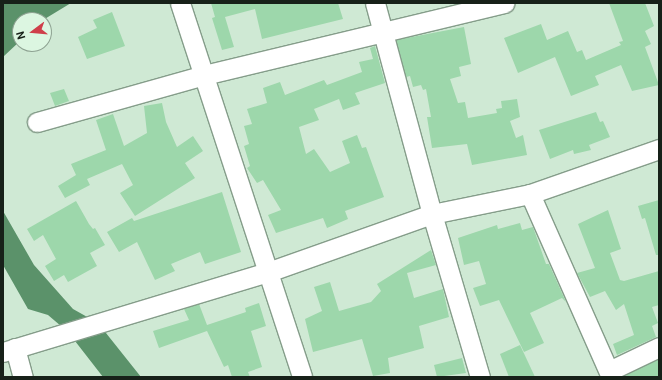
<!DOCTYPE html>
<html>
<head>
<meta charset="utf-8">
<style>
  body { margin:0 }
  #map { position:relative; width:662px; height:380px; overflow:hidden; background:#cfe9d4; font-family:Roboto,sans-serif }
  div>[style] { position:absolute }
  .water>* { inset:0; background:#5b926a }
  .building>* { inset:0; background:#9dd7ab }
  .roads { filter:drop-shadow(1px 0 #859d8a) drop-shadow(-1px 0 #859d8a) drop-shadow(0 1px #859d8a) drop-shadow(0 -1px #859d8a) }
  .street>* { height:19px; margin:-9.5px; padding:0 9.5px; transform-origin:9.5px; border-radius:9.5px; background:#fff }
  span { translate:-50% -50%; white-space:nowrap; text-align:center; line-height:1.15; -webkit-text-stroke:3.5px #dcf6e1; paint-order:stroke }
  .frame { position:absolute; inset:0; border:4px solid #172119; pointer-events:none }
  .north { position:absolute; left:12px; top:12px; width:40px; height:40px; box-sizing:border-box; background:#dcf6e1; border:1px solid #8da191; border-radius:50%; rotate:254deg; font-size:11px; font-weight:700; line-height:16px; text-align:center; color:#172119 }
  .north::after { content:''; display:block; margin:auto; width:14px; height:18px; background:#cf3f4a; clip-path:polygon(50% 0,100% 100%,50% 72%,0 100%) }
</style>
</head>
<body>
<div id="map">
  <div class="water">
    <div style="clip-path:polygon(5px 3px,71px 3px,43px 20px,20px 20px,20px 41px,3px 57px,3px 4px)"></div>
    <div style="clip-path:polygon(3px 211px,34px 265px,73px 309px,98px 323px,141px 377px,103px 377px,68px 332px,48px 315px,28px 309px,3px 265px)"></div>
  </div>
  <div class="building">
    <div style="clip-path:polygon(211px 3px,338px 3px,343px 19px,262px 39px,255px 9px,225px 17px,234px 47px,222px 50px,212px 18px,215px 17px)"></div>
    <div style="clip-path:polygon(609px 3px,645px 3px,654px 26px,645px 31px,651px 44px,645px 47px,659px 85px,632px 91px,621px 65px,595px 76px,599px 85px,571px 96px,555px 57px,518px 73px,504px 38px,541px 24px,547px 40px,568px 31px,577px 52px,582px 50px,586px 60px,621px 45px,619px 42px,623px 41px)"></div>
    <div style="clip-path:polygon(112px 12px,125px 46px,87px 59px,78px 37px,97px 28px,93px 20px)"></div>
    <div style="clip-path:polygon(464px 27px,471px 64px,459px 67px,461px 76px,450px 79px,458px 103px,465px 102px,468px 118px,497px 113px,496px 109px,502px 108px,501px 101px,517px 99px,520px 117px,510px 121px,516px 138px,523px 135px,527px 155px,472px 165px,467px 144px,432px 148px,427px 117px,431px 117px,426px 89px,423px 90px,421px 85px,413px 87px,410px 76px,406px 77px,396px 40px)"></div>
    <div style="clip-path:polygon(375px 46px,385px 83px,355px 93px,360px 104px,343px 110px,339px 99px,314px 109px,319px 120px,299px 127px,306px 154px,314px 149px,330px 172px,350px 163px,342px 141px,357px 135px,362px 148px,366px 147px,384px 197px,345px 211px,348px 219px,327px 228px,323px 218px,276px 233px,268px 215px,281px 210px,263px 180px,257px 183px,247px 168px,250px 166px,244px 146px,249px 144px,244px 126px,252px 124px,247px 109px,267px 103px,263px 88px,280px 82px,285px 95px,324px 80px,327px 85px,362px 72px,359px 62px,373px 59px,370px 48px)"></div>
    <div style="clip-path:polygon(64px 89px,69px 101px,55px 106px,50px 93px)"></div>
    <div style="clip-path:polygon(162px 103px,166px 122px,177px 147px,193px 136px,203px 151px,185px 163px,195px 178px,135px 216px,120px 193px,133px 185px,122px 164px,87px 179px,90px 185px,65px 198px,58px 186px,76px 175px,71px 164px,106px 150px,96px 120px,113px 114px,124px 146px,147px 133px,144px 106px)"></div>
    <div style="clip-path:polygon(596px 112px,600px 122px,603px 121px,610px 137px,589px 145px,591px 150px,574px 154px,573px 150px,550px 159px,539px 130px)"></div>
    <div style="clip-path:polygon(222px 192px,241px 252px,205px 264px,200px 252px,171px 264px,175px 271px,155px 280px,137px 242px,119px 252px,107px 232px,132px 218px,134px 221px)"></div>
    <div style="clip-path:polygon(659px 200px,659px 255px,656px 255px,645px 218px,642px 219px,638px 206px)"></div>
    <div style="clip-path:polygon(76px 201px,89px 224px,93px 229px,95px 228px,105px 245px,90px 253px,97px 266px,68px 282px,64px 275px,54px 281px,45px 266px,56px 259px,43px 235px,34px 241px,27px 229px)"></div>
    <div style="clip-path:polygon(608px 210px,621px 249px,610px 253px,620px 280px,624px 281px,659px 271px,659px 305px,652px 307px,658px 323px,652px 326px,656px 337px,617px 355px,613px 344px,634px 335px,624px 304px,616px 310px,605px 291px,590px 297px,577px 273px,595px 268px,578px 224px)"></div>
    <div style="clip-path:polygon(520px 223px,522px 230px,533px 227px,546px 264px,549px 264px,566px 302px,562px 298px,530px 313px,544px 343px,524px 352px,499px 300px,480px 306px,473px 288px,486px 284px,479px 261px,464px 265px,458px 238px,497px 225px,498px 229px)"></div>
    <div style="clip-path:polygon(431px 250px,436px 265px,407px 273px,414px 298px,443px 289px,449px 317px,419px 326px,424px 348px,388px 358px,390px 373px,373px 376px,362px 339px,313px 352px,305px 319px,322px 311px,314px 287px,330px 282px,339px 311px,371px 302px,381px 291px,377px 284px)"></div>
    <div style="clip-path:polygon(259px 303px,266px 326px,251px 331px,262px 367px,248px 372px,250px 377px,232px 377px,228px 365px,224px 367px,207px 331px,159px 348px,153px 331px,189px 320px,184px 309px,199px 304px,207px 325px,246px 312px,245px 308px)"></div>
    <div style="clip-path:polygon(520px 345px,535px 377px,509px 377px,500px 354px)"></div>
    <div style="clip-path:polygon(462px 358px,466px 373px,437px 377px,434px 365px)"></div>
    <div style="clip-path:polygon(659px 359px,659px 377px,627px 377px,626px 375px)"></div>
  </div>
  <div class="roads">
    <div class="street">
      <div style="left:180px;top:3px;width:393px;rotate:71.9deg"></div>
      <div style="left:375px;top:3px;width:219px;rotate:74.9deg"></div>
      <div style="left:432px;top:214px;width:170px;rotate:73.6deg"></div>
      <div style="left:37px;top:122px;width:173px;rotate:-15.7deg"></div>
      <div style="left:204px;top:75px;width:309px;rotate:-13.5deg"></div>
      <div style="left:530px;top:194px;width:200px;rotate:66.1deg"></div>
      <div style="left:15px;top:348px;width:30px;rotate:75deg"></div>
      <div style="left:3px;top:352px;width:277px;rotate:-16.8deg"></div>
      <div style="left:268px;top:272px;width:174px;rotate:-19.5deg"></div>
      <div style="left:432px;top:214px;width:100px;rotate:-11.5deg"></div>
      <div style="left:530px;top:194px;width:137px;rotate:-19.2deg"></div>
      <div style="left:609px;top:371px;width:55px;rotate:-25.6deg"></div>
    </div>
  </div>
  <div class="frame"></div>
  <div class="north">N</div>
</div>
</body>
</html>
